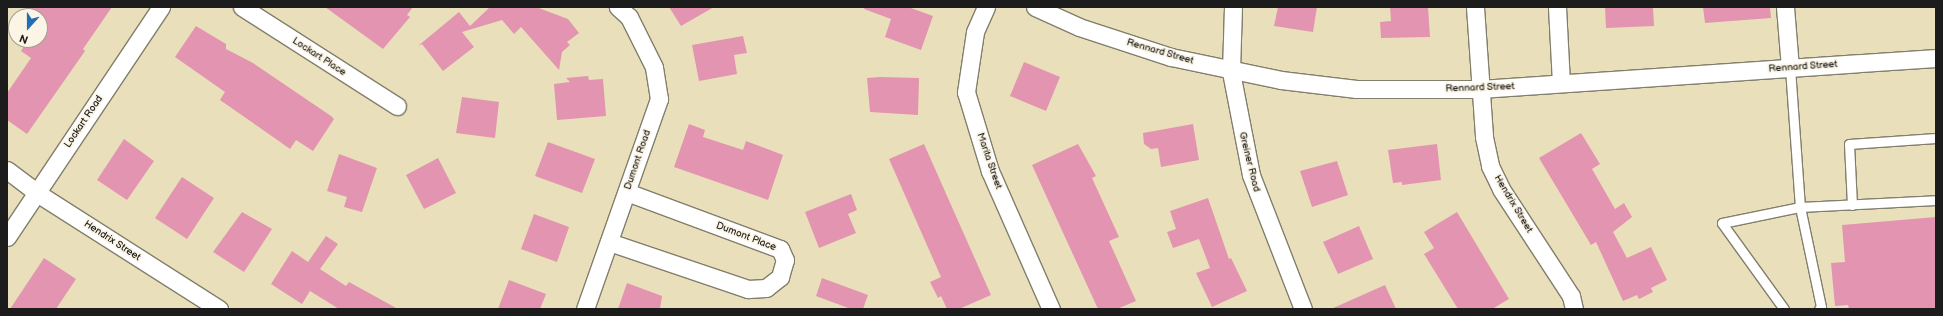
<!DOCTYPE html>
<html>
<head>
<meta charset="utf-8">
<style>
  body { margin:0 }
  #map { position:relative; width:1943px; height:316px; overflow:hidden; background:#e9e0bb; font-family:"Balsamiq Sans",sans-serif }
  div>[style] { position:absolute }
  .building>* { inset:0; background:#e294b0 }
  .roads { filter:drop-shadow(1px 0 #827e6c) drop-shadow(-1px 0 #827e6c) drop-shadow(0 1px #827e6c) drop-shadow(0 -1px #827e6c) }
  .lane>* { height:9px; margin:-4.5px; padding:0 4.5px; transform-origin:4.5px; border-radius:4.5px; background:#fff }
  .street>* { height:17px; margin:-8.5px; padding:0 8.5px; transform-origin:8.5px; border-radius:8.5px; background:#fff }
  span { translate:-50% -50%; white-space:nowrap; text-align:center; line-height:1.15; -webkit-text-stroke:3.5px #fcf5e5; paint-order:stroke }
  .street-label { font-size:10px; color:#1c1c1c }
  .frame { position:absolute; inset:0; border:8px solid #1c1c1c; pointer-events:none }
  .north { position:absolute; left:8px; top:8px; width:40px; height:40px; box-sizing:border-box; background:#fcf5e5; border:1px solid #a29e95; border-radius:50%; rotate:201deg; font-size:11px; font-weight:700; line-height:16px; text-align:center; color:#1c1c1c }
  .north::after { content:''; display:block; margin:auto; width:14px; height:18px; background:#1f6fb2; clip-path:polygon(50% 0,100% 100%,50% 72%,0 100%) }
</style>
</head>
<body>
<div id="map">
  <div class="building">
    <div style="clip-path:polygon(28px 7px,112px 7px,83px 49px,85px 51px,27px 134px,7px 120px,7px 93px,31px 58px,21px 51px,28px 40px,40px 40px,40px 16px,21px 16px)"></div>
    <div style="clip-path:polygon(325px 7px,413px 7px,407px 15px,410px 17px,383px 49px)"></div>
    <div style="clip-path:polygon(490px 7px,536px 7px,568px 19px,579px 33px,567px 42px,570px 45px,562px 52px,559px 70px,521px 27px,514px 34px,502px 20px,462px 32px,474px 47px,443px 71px,422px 44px,418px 46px,459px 12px,470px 26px)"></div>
    <div style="clip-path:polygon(669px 7px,714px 7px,681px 26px)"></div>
    <div style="clip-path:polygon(865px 7px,908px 7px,933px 16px,921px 50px,885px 37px,891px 19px,864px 9px)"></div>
    <div style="clip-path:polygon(1278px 7px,1317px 7px,1313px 32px,1274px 26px)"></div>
    <div style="clip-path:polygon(1390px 7px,1428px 7px,1430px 37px,1381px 38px,1380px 22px,1391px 21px)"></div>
    <div style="clip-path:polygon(1605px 7px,1653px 7px,1654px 26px,1606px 28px)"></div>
    <div style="clip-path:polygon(1703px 7px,1770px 7px,1771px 18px,1705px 23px)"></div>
    <div style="clip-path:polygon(196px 26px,226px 44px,226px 49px,253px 63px,331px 116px,334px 119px,313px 151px,296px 140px,290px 149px,276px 139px,220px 100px,225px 92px,175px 57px)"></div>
    <div style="clip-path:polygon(743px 36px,747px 53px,734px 55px,737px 74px,699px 81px,692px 45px)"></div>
    <div style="clip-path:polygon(1024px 62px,1060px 77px,1046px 111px,1010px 96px)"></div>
    <div style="clip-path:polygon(588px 76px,589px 80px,603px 79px,606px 116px,557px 120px,554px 84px,570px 82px,566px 78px)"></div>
    <div style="clip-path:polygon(880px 77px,919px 78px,918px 115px,870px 112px,867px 78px)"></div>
    <div style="clip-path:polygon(462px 97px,499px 102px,495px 138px,456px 133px)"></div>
    <div style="clip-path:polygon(689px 124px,705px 130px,703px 137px,743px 150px,746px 141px,783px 155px,768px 200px,674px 167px)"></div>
    <div style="clip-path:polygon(1193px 124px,1199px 160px,1161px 167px,1158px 148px,1151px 149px,1144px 144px,1143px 133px)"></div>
    <div style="clip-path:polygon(1581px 133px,1600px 164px,1592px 169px,1615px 209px,1624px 203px,1632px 217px,1613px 232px,1627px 258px,1651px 247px,1667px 280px,1651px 288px,1653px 292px,1639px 299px,1637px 295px,1623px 301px,1596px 242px,1591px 245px,1539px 158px)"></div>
    <div style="clip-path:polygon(124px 139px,154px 161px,127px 200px,97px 180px)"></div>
    <div style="clip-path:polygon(548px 142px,595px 159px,582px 193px,535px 176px)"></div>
    <div style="clip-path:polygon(924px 144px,991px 295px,959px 309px,947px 309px,941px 296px,938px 298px,930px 282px,941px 277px,889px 159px)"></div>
    <div style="clip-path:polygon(1078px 144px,1096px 176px,1092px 178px,1119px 237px,1109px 241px,1136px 301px,1117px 309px,1098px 309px,1032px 165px)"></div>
    <div style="clip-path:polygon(1437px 144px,1441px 180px,1402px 185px,1402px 182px,1393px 183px,1388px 150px)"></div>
    <div style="clip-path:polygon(339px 154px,377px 168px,362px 212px,344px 207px,347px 197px,327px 191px)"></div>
    <div style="clip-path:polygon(438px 158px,456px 193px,424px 209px,406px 175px)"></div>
    <div style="clip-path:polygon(1337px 161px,1348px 195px,1312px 207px,1300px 171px)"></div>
    <div style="clip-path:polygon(182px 177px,214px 198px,187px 239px,155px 218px)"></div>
    <div style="clip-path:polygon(851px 194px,857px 210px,848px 214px,856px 233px,819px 248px,805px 212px)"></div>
    <div style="clip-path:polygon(1208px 198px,1229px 259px,1231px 258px,1247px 291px,1212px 307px,1196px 273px,1210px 268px,1199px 239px,1173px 248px,1167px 232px,1176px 229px,1170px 211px)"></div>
    <div style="clip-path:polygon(242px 212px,272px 229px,244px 272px,213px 252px)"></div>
    <div style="clip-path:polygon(1457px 212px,1509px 299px,1492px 309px,1458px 309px,1424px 254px,1434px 248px,1424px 232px)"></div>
    <div style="clip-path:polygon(534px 214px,569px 227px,557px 262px,521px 249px)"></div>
    <div style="clip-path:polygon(1936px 217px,1936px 309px,1849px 309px,1848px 305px,1835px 306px,1831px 263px,1845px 262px,1842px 225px)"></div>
    <div style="clip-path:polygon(1359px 226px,1373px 259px,1338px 274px,1323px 242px)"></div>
    <div style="clip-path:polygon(326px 236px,338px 244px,320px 269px,346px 286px,349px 282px,398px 309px,339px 309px,310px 291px,302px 304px,271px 284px,292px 251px,308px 262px)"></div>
    <div style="clip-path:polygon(44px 258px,76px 279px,56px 309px,10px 309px)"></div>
    <div style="clip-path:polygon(822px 278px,868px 295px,863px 309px,851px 309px,816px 296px)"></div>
    <div style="clip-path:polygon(509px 280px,546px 294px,540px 309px,498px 309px)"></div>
    <div style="clip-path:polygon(627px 283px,662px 296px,660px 309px,618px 309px)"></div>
    <div style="clip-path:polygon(1385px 285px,1396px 309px,1331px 309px)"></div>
  </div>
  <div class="roads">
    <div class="lane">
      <div style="left:1790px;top:68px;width:139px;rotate:85.9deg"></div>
      <div style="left:1800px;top:207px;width:136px;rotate:-2.9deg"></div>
      <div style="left:1852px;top:205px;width:61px;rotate:-92.8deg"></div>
      <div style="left:1849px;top:144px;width:87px;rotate:-3.9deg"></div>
      <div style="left:1784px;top:309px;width:106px;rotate:-125.8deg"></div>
      <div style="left:1722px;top:223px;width:80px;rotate:-11.6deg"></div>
      <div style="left:1800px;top:207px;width:102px;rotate:78.1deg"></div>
      <div style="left:1821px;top:307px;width:3px;rotate:135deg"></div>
    </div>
    <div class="street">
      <div style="left:242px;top:7px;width:184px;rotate:32.6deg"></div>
      <div style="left:986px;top:7px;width:27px;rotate:114deg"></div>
      <div style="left:975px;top:32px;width:61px;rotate:98.5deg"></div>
      <div style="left:966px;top:92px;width:83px;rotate:73.1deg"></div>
      <div style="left:990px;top:171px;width:151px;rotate:66.2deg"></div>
      <div style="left:1035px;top:7px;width:48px;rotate:24.4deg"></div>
      <div style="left:1079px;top:27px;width:97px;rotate:18.1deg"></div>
      <div style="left:1171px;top:57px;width:112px;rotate:11.8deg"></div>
      <div style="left:1281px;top:80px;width:76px;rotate:6.8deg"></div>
      <div style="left:1356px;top:89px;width:124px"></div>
      <div style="left:1480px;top:89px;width:457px;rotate:-3.9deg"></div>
      <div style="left:1233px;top:7px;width:65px;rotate:91.8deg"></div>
      <div style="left:1231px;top:72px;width:105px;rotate:79deg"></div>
      <div style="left:1251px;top:175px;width:144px;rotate:68.8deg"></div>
      <div style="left:1475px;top:7px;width:130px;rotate:86deg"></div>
      <div style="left:1484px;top:137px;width:30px;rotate:78deg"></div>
      <div style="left:1490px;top:166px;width:25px;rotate:64deg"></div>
      <div style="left:1501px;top:189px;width:128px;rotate:56.8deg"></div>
      <div style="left:1571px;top:296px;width:13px;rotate:77deg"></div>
      <div style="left:1557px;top:7px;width:76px;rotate:87deg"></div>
      <div style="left:1785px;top:7px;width:61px;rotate:85.3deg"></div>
      <div style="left:7px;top:170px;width:38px;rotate:37deg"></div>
      <div style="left:37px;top:193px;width:216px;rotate:32.5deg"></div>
      <div style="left:7px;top:237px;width:277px;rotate:-56.2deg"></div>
      <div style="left:609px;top:242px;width:147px;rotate:18.7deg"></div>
      <div style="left:748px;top:289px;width:18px;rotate:-3deg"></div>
      <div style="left:766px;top:288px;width:18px;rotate:-38deg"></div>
      <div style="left:780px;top:277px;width:18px;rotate:-74deg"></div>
      <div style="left:785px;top:260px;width:12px;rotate:-114deg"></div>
      <div style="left:780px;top:249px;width:163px;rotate:-159.6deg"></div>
      <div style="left:585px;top:309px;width:223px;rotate:-70.6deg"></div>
      <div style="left:659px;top:99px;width:32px;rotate:-99deg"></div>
      <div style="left:654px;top:67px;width:56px;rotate:-116.6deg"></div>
      <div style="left:629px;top:17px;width:15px;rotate:-138deg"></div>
    </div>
  </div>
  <div class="street-label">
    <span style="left:1160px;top:52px;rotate:16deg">Rennard Street</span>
    <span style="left:319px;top:57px;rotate:33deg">Lockart Place</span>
    <span style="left:1803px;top:67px;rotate:-4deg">Rennard Street</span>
    <span style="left:1480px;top:88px;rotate:-2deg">Rennard Street</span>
    <span style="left:84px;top:122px;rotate:-56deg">Lockart Road</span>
    <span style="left:638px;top:160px;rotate:-71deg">Dumont Road</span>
    <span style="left:989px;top:161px;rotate:71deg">Marita Street</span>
    <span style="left:1249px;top:162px;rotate:76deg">Greiner Road</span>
    <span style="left:1513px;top:204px;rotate:59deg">Hendrix Street</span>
    <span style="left:746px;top:237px;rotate:21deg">Dumont Place</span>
    <span style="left:112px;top:241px;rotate:33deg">Hendrix Street</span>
  </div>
  <div class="frame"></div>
  <div class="north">N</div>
</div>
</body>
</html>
